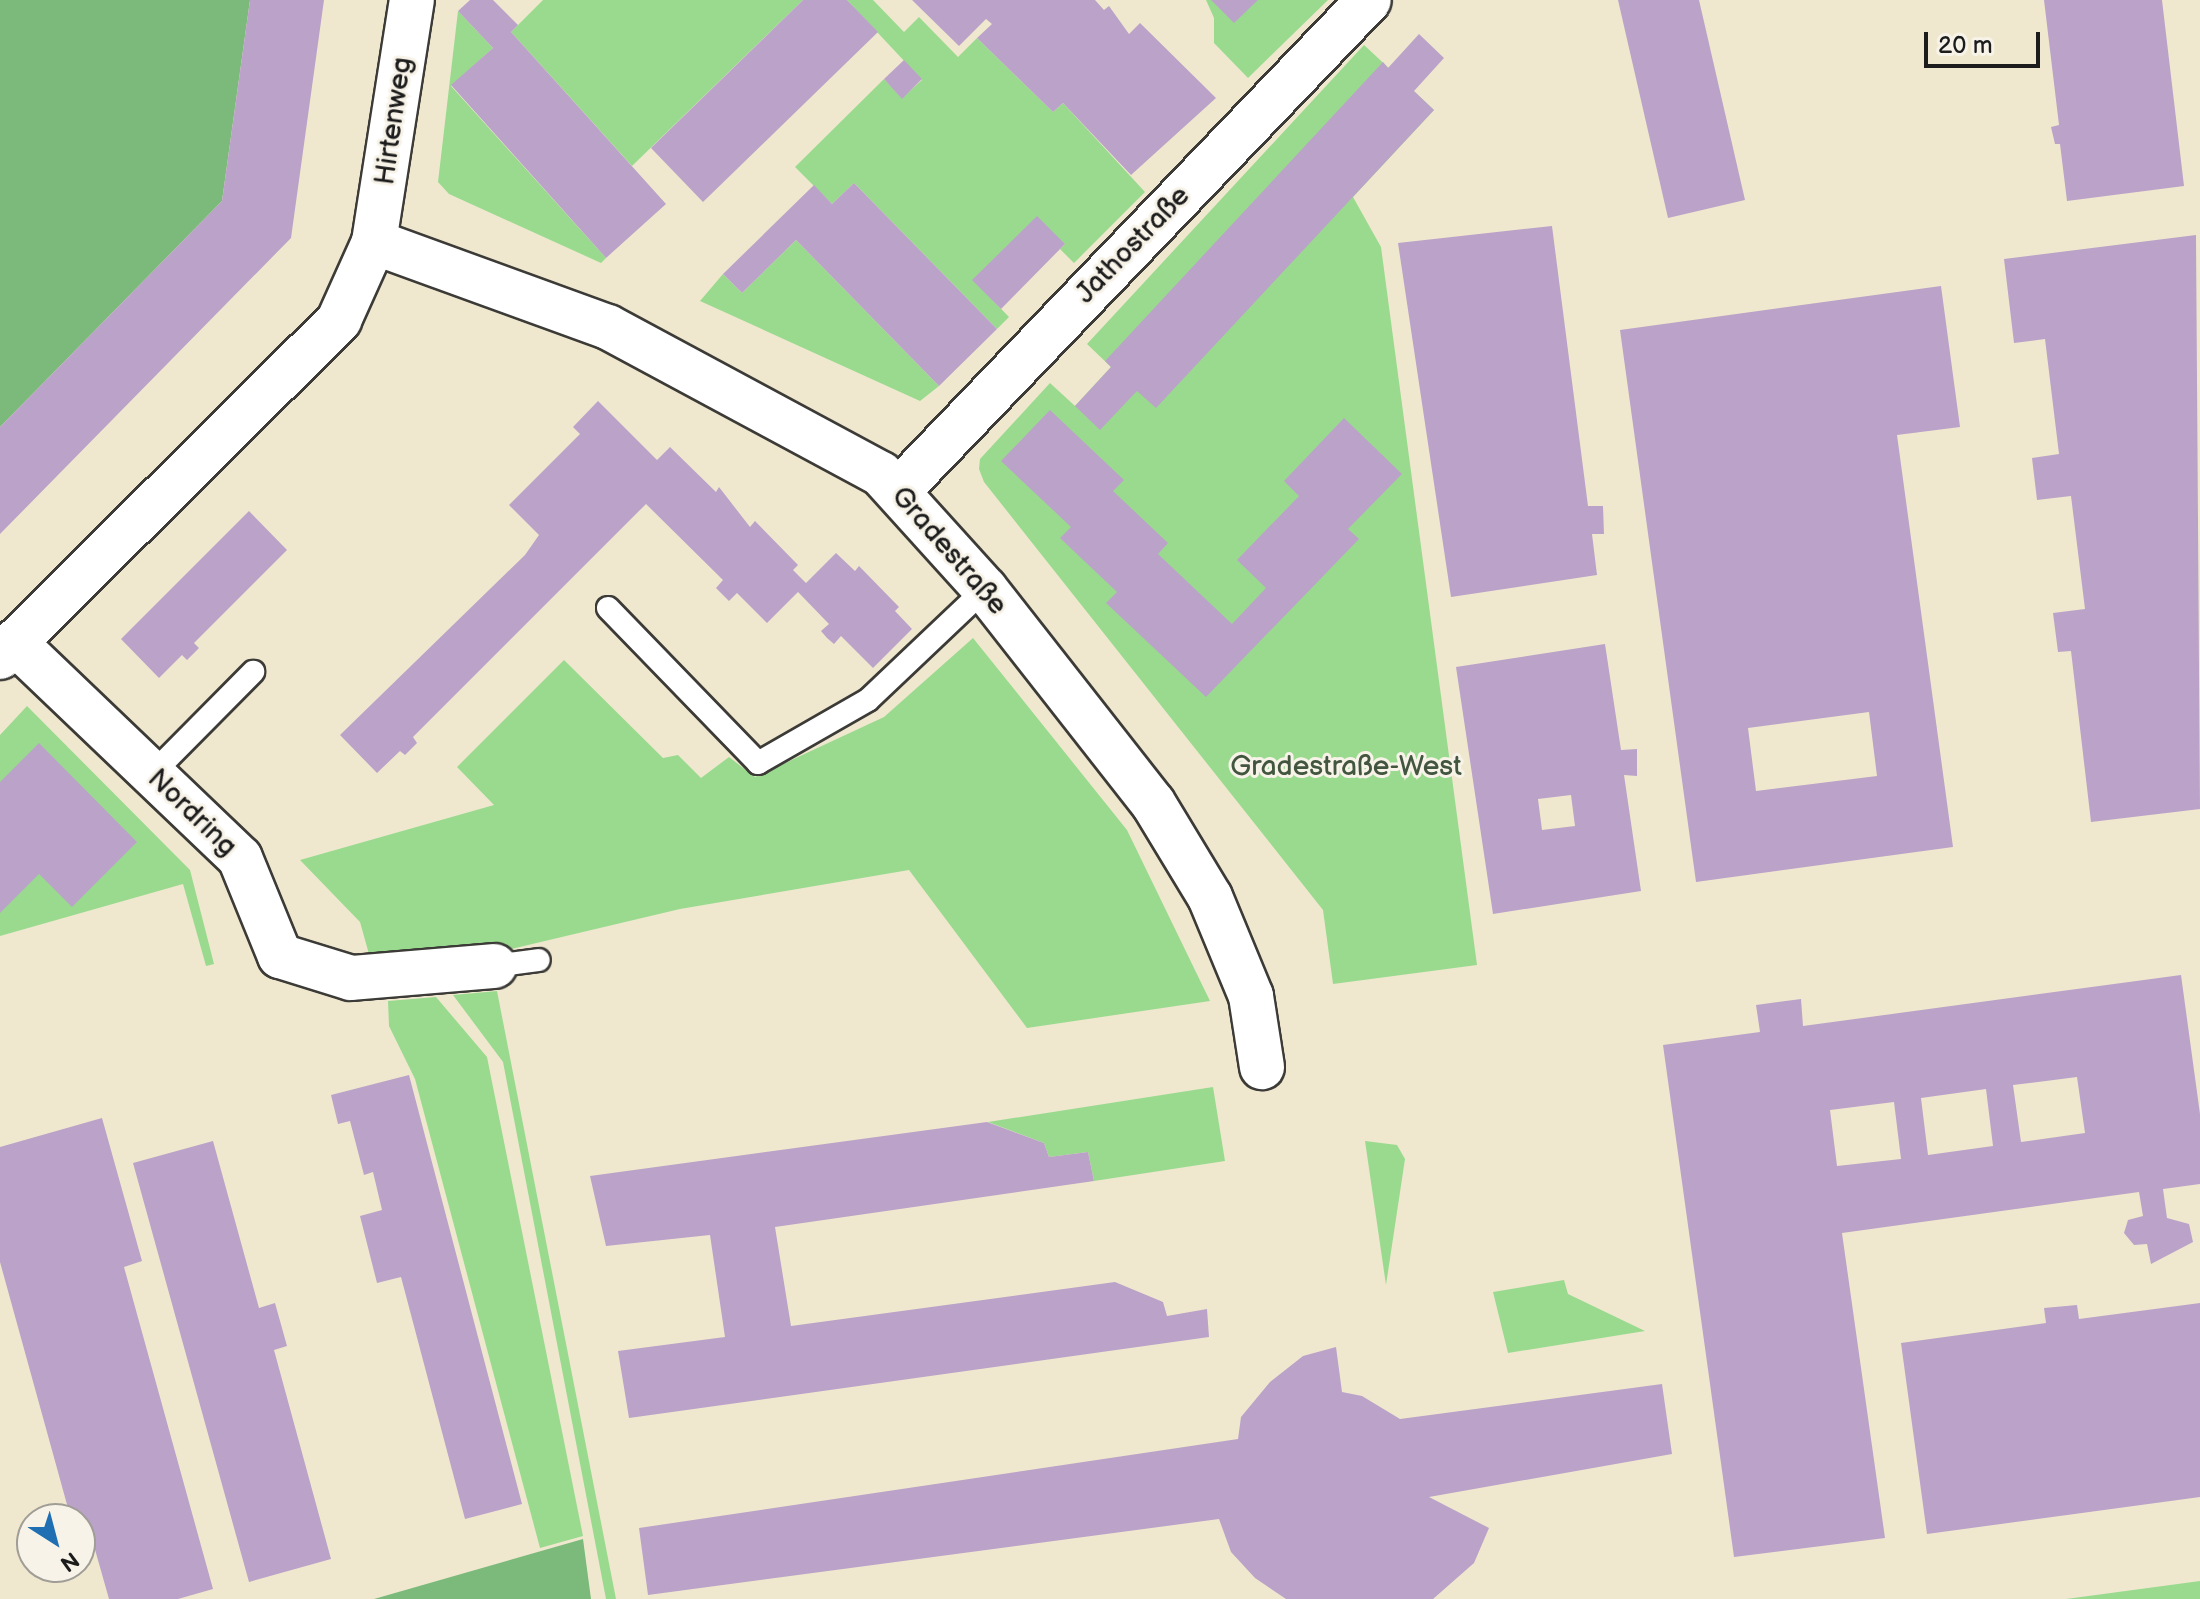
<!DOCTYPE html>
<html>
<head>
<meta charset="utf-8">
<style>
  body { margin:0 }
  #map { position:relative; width:2200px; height:1599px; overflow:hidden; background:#efe8cf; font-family:"Balsamiq Sans",sans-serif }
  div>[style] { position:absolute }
  .green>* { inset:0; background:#9ada8f }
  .forest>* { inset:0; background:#7bba7a }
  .building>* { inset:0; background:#bba2c8 }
  .roads { filter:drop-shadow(2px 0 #3c3b37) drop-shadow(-2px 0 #3c3b37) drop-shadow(0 2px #3c3b37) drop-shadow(0 -2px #3c3b37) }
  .lane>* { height:22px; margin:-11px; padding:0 11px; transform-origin:11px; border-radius:11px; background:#fff }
  .street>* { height:44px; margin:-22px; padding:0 22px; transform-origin:22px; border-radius:22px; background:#fff }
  span { translate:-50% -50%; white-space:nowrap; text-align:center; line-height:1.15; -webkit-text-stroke:6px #f7f3e8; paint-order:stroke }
  .street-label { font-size:28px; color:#1c1c1c }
  .park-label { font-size:28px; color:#42553e }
  .north { position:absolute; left:16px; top:1503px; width:80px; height:80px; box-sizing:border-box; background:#f7f3e8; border:2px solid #9f9d96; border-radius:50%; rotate:144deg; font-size:22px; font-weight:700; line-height:32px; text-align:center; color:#1c1c1c }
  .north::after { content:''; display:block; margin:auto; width:28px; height:36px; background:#1f6fb2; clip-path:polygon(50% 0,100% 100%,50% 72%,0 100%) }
  .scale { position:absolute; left:1924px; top:32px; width:116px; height:36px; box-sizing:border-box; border:4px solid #1c1c1c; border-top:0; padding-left:10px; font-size:24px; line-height:28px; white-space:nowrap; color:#1c1c1c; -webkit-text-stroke:6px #f7f3e8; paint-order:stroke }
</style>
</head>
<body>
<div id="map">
  <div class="green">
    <div style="clip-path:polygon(543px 0,803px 0,632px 166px,511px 32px)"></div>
    <div style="clip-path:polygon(847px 0,873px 0,904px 32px,919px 17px,958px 57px,977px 38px,1053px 112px,1063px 103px,1145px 192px,1074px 263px,1060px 249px,1065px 244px,973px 280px,1009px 317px,997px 329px,854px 183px,832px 204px,795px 167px,884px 79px,902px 98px,922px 80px)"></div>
    <div style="clip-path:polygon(1206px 0,1328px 0,1248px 78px,1214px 43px,1214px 18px)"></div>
    <div style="clip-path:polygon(458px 11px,493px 48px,451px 86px,606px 258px,601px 263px,449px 194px,438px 182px)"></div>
    <div style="clip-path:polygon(1364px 45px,1434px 110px,1353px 197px,1381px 247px,1477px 965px,1333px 984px,1323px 910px,984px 482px,979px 469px,980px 459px,1050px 383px,1075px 406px,1111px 367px,1087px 344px)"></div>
    <div style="clip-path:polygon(796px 240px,939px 386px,920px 401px,700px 301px,723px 274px,742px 293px)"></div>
    <div style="clip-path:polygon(973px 638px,1127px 830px,1210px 1001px,1027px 1028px,909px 870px,680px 909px,499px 952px,372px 965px,360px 922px,300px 860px,494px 805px,457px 767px,564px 660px,663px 758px,678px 755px,701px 778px,729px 757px,755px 777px,884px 717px)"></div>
    <div style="clip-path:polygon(27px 706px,190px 870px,214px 964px,206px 966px,183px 884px,0 936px,0 735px)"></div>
    <div style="clip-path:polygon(497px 991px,616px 1599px,606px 1599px,503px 1062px,453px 995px)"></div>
    <div style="clip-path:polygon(436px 997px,487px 1057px,583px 1536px,540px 1548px,415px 1079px,389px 1026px,388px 1001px)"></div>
    <div style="clip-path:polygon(1213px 1087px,1225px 1161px,1094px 1181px,1088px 1152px,1049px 1157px,1044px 1143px,988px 1122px)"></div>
    <div style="clip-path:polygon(1365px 1141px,1397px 1145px,1405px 1159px,1386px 1285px)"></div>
    <div style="clip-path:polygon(1564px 1280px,1568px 1294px,1645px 1331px,1508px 1353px,1493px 1292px)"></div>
    <div style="clip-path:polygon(2200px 1581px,2200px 1599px,2066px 1599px)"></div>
  </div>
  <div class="forest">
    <div style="clip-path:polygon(0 0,250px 0,222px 201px,0 427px)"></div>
    <div style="clip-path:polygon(583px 1539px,591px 1599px,374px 1599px)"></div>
  </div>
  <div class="building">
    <div style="clip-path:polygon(250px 0,324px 0,291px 238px,0 534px,0 427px,222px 201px)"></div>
    <div style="clip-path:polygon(470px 0,493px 0,518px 25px,511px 32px,666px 204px,606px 258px,451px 85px,493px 48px,458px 11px)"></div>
    <div style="clip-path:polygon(803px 0,847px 0,878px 32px,703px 202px,651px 148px)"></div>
    <div style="clip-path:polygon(912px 0,1095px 0,1104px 10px,1109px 6px,1129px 34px,1140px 23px,1216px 98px,1131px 175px,1063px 103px,1053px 112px,977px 38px,992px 24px,986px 19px,959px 46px)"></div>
    <div style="clip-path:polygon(1211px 0,1258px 0,1234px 23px)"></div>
    <div style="clip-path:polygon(1618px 0,1699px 0,1745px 200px,1668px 218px)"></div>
    <div style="clip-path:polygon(2044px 0,2162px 0,2184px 186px,2067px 201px,2060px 144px,2055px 144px,2051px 127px,2059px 125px)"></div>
    <div style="clip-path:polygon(1419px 34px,1444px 58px,1414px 91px,1434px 110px,1156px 408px,1137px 391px,1100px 430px,1075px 406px,1111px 367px,1105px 361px,1383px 62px,1388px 68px)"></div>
    <div style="clip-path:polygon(904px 60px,922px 79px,902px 99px,884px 79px)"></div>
    <div style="clip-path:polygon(854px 183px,997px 329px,939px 386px,796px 240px,742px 293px,723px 274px,814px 185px,832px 204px)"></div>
    <div style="clip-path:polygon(1037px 216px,1065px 244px,1001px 309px,972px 280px)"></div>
    <div style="clip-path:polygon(1552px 226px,1588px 506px,1603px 506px,1604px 534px,1592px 534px,1597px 575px,1451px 597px,1398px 243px)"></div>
    <div style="clip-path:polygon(2196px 235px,2200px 809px,2091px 822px,2071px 651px,2058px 652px,2053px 613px,2085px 609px,2071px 496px,2037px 500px,2032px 458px,2059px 454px,2045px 339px,2014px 343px,2004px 259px)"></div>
    <div style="clip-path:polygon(evenodd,1941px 286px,1960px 427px,1897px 435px,1953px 847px,1696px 882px,1620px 330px,1941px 286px,1869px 712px,1877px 776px,1756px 791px,1748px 728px,1869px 712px)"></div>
    <div style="clip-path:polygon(598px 401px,657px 460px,670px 447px,716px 492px,719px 487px,750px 527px,755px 521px,798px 565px,793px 570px,806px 583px,836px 553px,855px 571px,859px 566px,899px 607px,895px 611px,912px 629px,873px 668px,841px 636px,834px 644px,827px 638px,821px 631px,829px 624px,798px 592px,767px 623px,737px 593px,729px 601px,716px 588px,723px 580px,646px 504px,413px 737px,417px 743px,405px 755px,400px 751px,377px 773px,340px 735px,525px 555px,539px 535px,509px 505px,580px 434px,573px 427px)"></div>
    <div style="clip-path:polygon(1050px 410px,1124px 480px,1113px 491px,1168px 543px,1158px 554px,1232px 624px,1266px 588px,1237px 560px,1299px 496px,1284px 481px,1344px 418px,1402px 474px,1348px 529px,1359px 539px,1206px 697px,1106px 603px,1117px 592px,1060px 538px,1071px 527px,1001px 461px)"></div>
    <div style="clip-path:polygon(249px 511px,287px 550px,194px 643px,199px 648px,187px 660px,182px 655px,159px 678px,121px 639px)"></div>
    <div style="clip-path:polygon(evenodd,1605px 644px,1621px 750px,1637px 749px,1637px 776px,1624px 775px,1641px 891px,1493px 914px,1456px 667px,1605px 644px,1571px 795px,1575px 826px,1542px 830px,1538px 799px,1571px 795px)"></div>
    <div style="clip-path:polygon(39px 743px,137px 842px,72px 907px,39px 874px,0 913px,0 782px)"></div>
    <div style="clip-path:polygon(evenodd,2181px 975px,2200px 1114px,2200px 1184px,2163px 1189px,2167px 1218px,2189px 1224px,2193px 1242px,2151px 1264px,2147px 1244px,2134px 1245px,2124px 1233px,2128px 1220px,2143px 1216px,2139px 1192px,1842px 1233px,1885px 1538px,1734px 1557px,1663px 1045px,1760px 1032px,1756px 1005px,1801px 999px,1803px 1026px,2181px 975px,2077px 1077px,2085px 1133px,2021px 1142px,2013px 1085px,2077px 1077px,2181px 975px,1986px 1089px,1993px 1146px,1928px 1155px,1921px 1098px,1986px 1089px,2181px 975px,1894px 1102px,1901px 1159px,1837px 1166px,1830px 1110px,1894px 1102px)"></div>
    <div style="clip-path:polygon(409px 1075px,522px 1504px,465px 1519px,401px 1277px,377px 1283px,360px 1216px,382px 1210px,373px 1172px,364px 1175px,350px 1121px,338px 1124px,331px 1095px)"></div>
    <div style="clip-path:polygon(102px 1118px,142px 1261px,124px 1267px,213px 1589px,178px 1599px,109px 1599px,94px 1546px,80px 1550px,80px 1519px,71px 1519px,0 1262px,0 1147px)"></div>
    <div style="clip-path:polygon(987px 1122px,1044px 1143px,1049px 1157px,1088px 1152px,1094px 1181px,775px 1227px,791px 1326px,1115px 1282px,1163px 1302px,1167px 1316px,1207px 1309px,1209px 1337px,629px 1418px,618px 1351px,725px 1337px,710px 1235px,606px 1246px,590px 1176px)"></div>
    <div style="clip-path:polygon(213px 1141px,259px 1308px,275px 1303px,287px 1346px,274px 1350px,331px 1559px,249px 1582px,133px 1163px)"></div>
    <div style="clip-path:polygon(2200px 1303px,2200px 1497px,1927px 1534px,1901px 1343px,2046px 1323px,2044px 1308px,2077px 1305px,2079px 1319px)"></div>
    <div style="clip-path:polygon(1336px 1347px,1342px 1392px,1362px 1396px,1400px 1419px,1662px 1384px,1672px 1454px,1429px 1497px,1489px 1528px,1474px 1563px,1433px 1599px,1286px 1599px,1255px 1578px,1231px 1552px,1219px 1519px,648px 1595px,639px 1528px,1238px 1439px,1241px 1417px,1270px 1382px,1303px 1356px)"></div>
  </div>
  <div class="roads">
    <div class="lane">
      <div style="left:608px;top:608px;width:216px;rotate:45.9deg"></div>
      <div style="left:758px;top:763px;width:127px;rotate:-29.8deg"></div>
      <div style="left:868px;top:700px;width:161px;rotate:-43.5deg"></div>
      <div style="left:152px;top:774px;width:144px;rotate:-45.3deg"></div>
      <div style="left:494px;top:966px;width:45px;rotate:-7.6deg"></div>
    </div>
    <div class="street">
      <div style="left:374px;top:242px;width:249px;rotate:20deg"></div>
      <div style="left:608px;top:327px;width:310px;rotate:28.3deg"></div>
      <div style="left:881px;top:474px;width:155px;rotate:47.9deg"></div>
      <div style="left:985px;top:589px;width:272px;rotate:51.9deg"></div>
      <div style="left:1153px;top:803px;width:110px;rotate:58.8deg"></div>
      <div style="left:1210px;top:897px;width:107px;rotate:67.5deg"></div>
      <div style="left:1251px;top:996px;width:72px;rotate:81.2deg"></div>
      <div style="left:898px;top:491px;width:680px;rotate:-46.19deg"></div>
      <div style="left:15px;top:643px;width:311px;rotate:43.7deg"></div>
      <div style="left:240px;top:858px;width:106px;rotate:67.8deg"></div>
      <div style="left:280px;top:956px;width:74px;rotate:17.2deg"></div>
      <div style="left:351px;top:978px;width:144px;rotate:-4.8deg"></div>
      <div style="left:0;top:657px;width:478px;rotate:-44.8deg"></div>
      <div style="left:339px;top:320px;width:85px;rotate:-65.8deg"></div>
      <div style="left:374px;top:242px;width:245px;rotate:-81.1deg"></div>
    </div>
  </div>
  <div class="street-label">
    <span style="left:394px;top:121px;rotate:-82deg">Hirtenweg</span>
    <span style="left:1133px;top:245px;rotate:-46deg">Jathostraße</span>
    <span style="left:949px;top:551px;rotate:49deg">Gradestraße</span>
    <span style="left:192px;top:813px;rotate:44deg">Nordring</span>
  </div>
  <div class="park-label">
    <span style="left:1346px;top:767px">Gradestraße-West</span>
  </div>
  <div class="north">N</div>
  <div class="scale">20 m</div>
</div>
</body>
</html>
